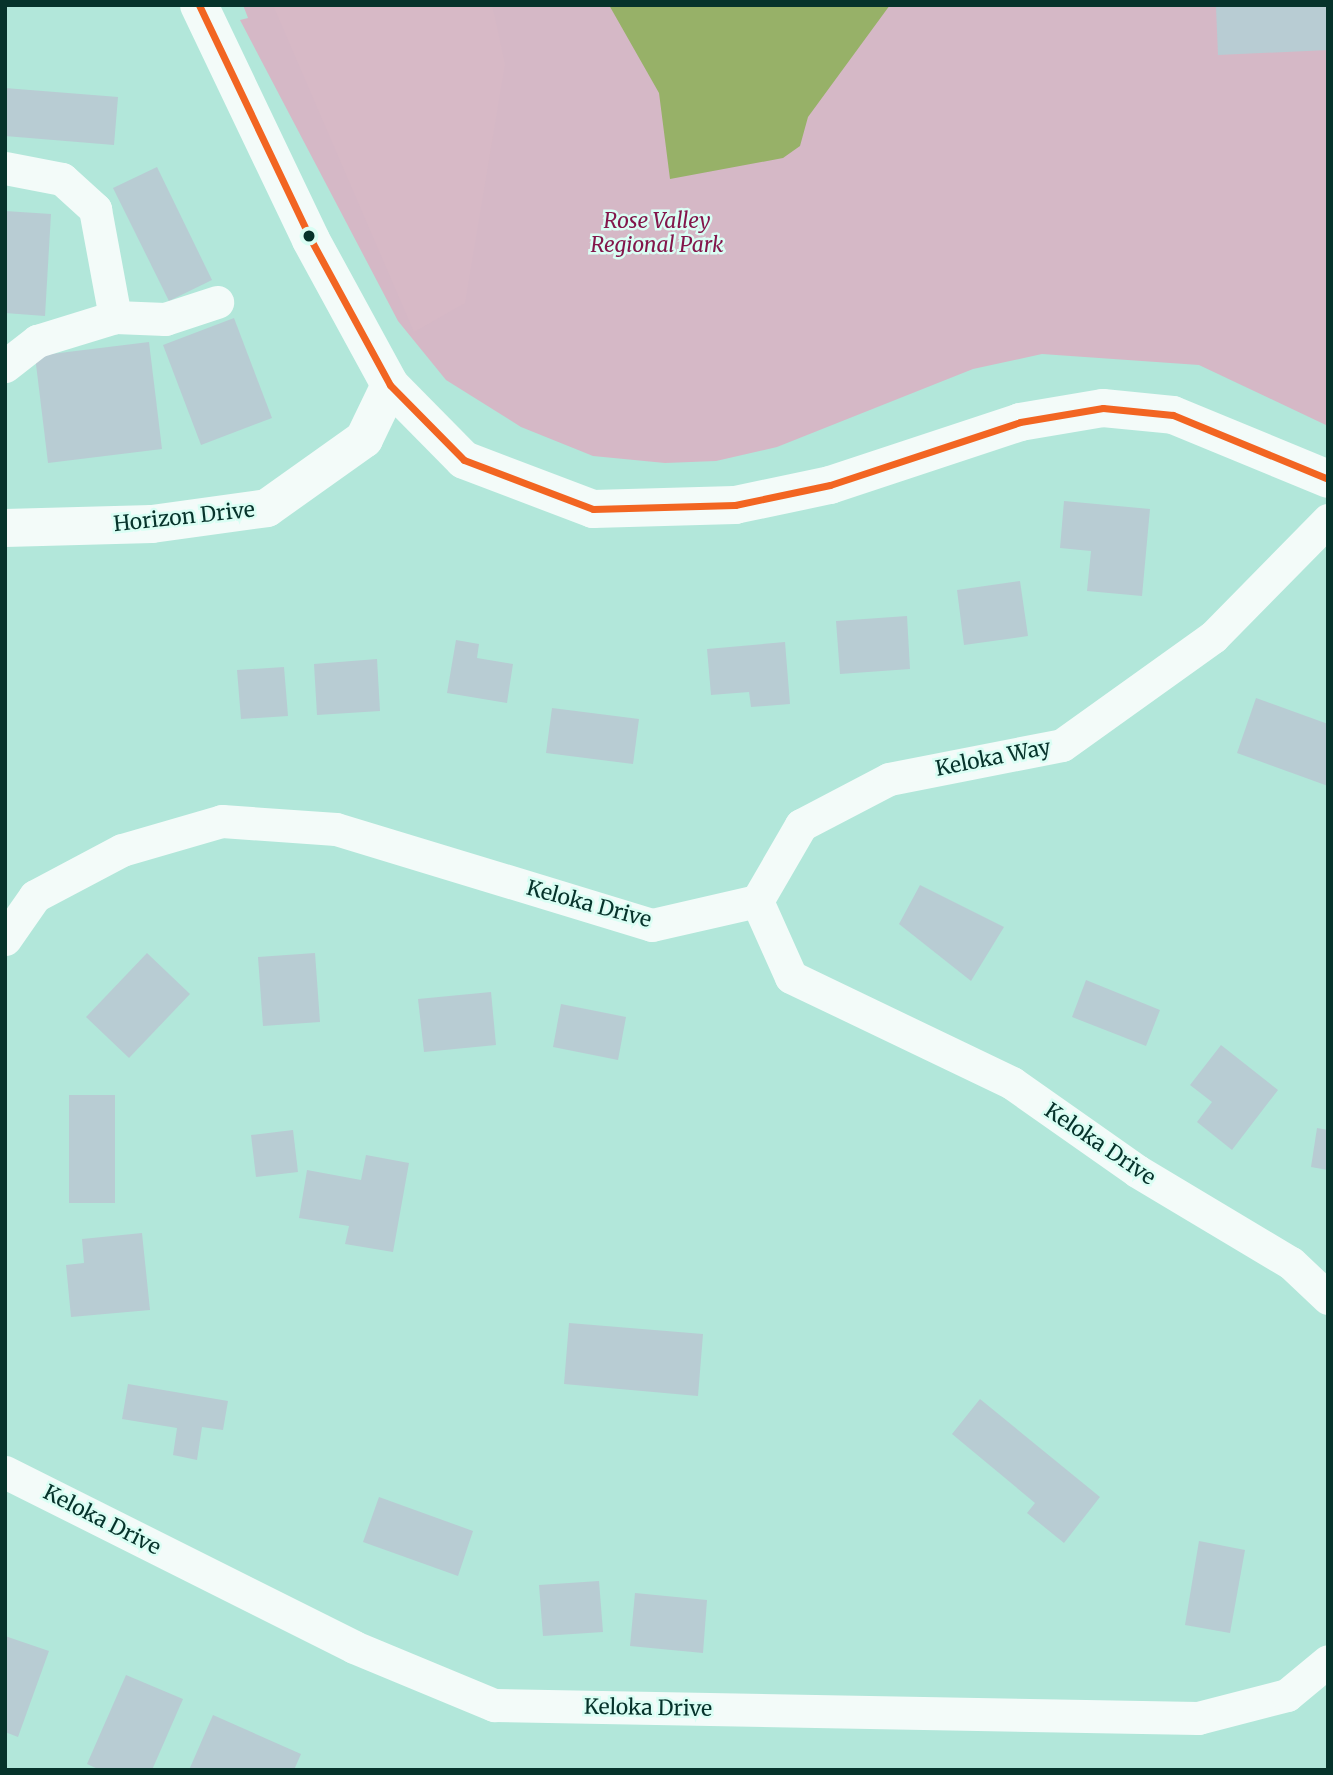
<!DOCTYPE html>
<html>
<head>
<meta charset="utf-8">
<style>
  body { margin:0 }
  #map { position:relative; width:1333px; height:1775px; overflow:hidden; background:#b2e7da; font-family:Merriweather,serif }
  div>[style] { position:absolute }
  .green>* { inset:0; background:#d5b8c6 }
  .forest>* { inset:0; background:#d7b9c6 }
  .water>* { inset:0; background:#97b168 }
  .building>* { inset:0; background:#b8ccd3 }
  .street>* { height:33px; margin:-16.5px; padding:0 16.5px; transform-origin:16.5px; border-radius:16.5px; background:#f3fbf9 }
  .secondary>* { height:38px; margin:-19px; padding:0 19px; transform-origin:19px; border-radius:19px; background:#f3fbf9 }
  .bus-1>* { height:7px; margin:-3.5px; padding:0 3.5px; transform-origin:3.5px; border-radius:3.5px; background:#f26522 }
  .dots>* { width:19px; height:19px; translate:-50% -50%; box-sizing:border-box; border:4px solid #dafef4; border-radius:50% }
  span { translate:-50% -50%; white-space:nowrap; text-align:center; line-height:1.15; -webkit-text-stroke:5px #dafef4; paint-order:stroke }
  .park-label { font-size:21px; color:#83164b; font-style:italic }
  .street-label { font-size:21px; color:#06332b }
  .frame { position:absolute; inset:0; border:7px solid #06332b; pointer-events:none }
</style>
</head>
<body>
<div id="map">
  <div class="green">
    <div style="clip-path:polygon(243px 5px,1328px 5px,1328px 426px,1199px 365px,1042px 354px,973px 369px,777px 447px,716px 461px,665px 463px,593px 456px,521px 427px,446px 380px,398px 321px,240px 20px,248px 18px)"></div>
  </div>
  <div class="forest">
    <div style="clip-path:polygon(273px 5px,492px 5px,505px 64px,465px 303px,414px 332px)"></div>
  </div>
  <div class="water">
    <div style="clip-path:polygon(609px 5px,890px 5px,808px 117px,800px 146px,783px 158px,670px 179px,659px 93px)"></div>
  </div>
  <div class="building">
    <div style="clip-path:polygon(1328px 5px,1328px 50px,1218px 55px,1216px 7px)"></div>
    <div style="clip-path:polygon(5px 88px,118px 97px,114px 145px,5px 136px)"></div>
    <div style="clip-path:polygon(157px 167px,212px 280px,169px 301px,113px 188px)"></div>
    <div style="clip-path:polygon(5px 211px,51px 214px,45px 316px,5px 313px)"></div>
    <div style="clip-path:polygon(234px 318px,272px 418px,201px 445px,163px 345px)"></div>
    <div style="clip-path:polygon(149px 342px,162px 449px,48px 463px,35px 356px)"></div>
    <div style="clip-path:polygon(1064px 501px,1150px 509px,1142px 596px,1087px 591px,1091px 551px,1060px 548px)"></div>
    <div style="clip-path:polygon(1020px 581px,1028px 636px,964px 645px,957px 590px)"></div>
    <div style="clip-path:polygon(907px 616px,910px 669px,840px 674px,836px 621px)"></div>
    <div style="clip-path:polygon(456px 640px,479px 644px,477px 658px,513px 664px,507px 703px,447px 693px)"></div>
    <div style="clip-path:polygon(785px 642px,790px 704px,751px 707px,749px 692px,711px 695px,707px 649px)"></div>
    <div style="clip-path:polygon(377px 659px,380px 711px,317px 715px,314px 664px)"></div>
    <div style="clip-path:polygon(284px 667px,288px 716px,241px 719px,237px 670px)"></div>
    <div style="clip-path:polygon(1256px 698px,1328px 724px,1328px 786px,1237px 753px)"></div>
    <div style="clip-path:polygon(552px 708px,639px 719px,633px 764px,546px 753px)"></div>
    <div style="clip-path:polygon(920px 885px,1004px 927px,971px 981px,899px 924px)"></div>
    <div style="clip-path:polygon(147px 953px,190px 994px,129px 1058px,86px 1017px)"></div>
    <div style="clip-path:polygon(315px 953px,320px 1022px,263px 1026px,258px 957px)"></div>
    <div style="clip-path:polygon(1086px 980px,1160px 1010px,1146px 1046px,1072px 1017px)"></div>
    <div style="clip-path:polygon(491px 992px,496px 1045px,424px 1052px,418px 999px)"></div>
    <div style="clip-path:polygon(561px 1004px,626px 1017px,618px 1060px,553px 1047px)"></div>
    <div style="clip-path:polygon(1221px 1045px,1278px 1090px,1232px 1150px,1197px 1122px,1212px 1102px,1190px 1085px)"></div>
    <div style="clip-path:polygon(69px 1095px,115px 1095px,115px 1203px,69px 1203px)"></div>
    <div style="clip-path:polygon(1317px 1128px,1328px 1130px,1328px 1170px,1311px 1167px)"></div>
    <div style="clip-path:polygon(293px 1130px,298px 1172px,256px 1177px,251px 1135px)"></div>
    <div style="clip-path:polygon(366px 1155px,409px 1163px,393px 1252px,345px 1244px,349px 1226px,299px 1218px,307px 1170px,361px 1180px)"></div>
    <div style="clip-path:polygon(142px 1233px,150px 1310px,71px 1317px,66px 1265px,84px 1263px,82px 1239px)"></div>
    <div style="clip-path:polygon(569px 1323px,703px 1334px,698px 1396px,564px 1384px)"></div>
    <div style="clip-path:polygon(128px 1384px,228px 1401px,223px 1430px,202px 1427px,197px 1460px,173px 1455px,177px 1428px,122px 1419px)"></div>
    <div style="clip-path:polygon(980px 1399px,1100px 1497px,1064px 1543px,1027px 1513px,1035px 1503px,952px 1434px)"></div>
    <div style="clip-path:polygon(379px 1497px,473px 1531px,458px 1576px,363px 1542px)"></div>
    <div style="clip-path:polygon(1199px 1541px,1245px 1550px,1230px 1633px,1185px 1625px)"></div>
    <div style="clip-path:polygon(599px 1581px,603px 1632px,543px 1636px,539px 1585px)"></div>
    <div style="clip-path:polygon(635px 1593px,707px 1600px,703px 1653px,630px 1646px)"></div>
    <div style="clip-path:polygon(5px 1636px,49px 1651px,18px 1737px,5px 1732px)"></div>
    <div style="clip-path:polygon(126px 1675px,183px 1699px,152px 1770px,100px 1770px,87px 1764px)"></div>
    <div style="clip-path:polygon(213px 1715px,301px 1754px,294px 1770px,189px 1770px)"></div>
  </div>
  <div class="street">
    <div style="left:5px;top:168px;width:58px;rotate:10.9deg"></div>
    <div style="left:62px;top:179px;width:45px;rotate:42.3deg"></div>
    <div style="left:95px;top:209px;width:110px;rotate:79.5deg"></div>
    <div style="left:115px;top:317px;width:50px;rotate:2.3deg"></div>
    <div style="left:165px;top:319px;width:55px;rotate:-18.1deg"></div>
    <div style="left:5px;top:366px;width:41px;rotate:-38deg"></div>
    <div style="left:37px;top:341px;width:82px;rotate:-17.1deg"></div>
    <div style="left:757px;top:901px;width:88px;rotate:-59.9deg"></div>
    <div style="left:801px;top:825px;width:99px;rotate:-27.6deg"></div>
    <div style="left:889px;top:779px;width:176px;rotate:-11.1deg"></div>
    <div style="left:1062px;top:745px;width:186px;rotate:-35.6deg"></div>
    <div style="left:1213px;top:637px;width:164px;rotate:-45.5deg"></div>
    <div style="left:5px;top:939px;width:52px;rotate:-55.1deg"></div>
    <div style="left:35px;top:896px;width:98px;rotate:-27.9deg"></div>
    <div style="left:122px;top:850px;width:104px;rotate:-16.2deg"></div>
    <div style="left:222px;top:821px;width:114px;rotate:4deg"></div>
    <div style="left:336px;top:829px;width:330px;rotate:16.9deg"></div>
    <div style="left:652px;top:925px;width:108px;rotate:-12.9deg"></div>
    <div style="left:757px;top:901px;width:83px;rotate:65.9deg"></div>
    <div style="left:791px;top:977px;width:245px;rotate:25.6deg"></div>
    <div style="left:1012px;top:1083px;width:153px;rotate:35.1deg"></div>
    <div style="left:1137px;top:1171px;width:179px;rotate:30.9deg"></div>
    <div style="left:1291px;top:1263px;width:51px;rotate:43.4deg"></div>
    <div style="left:5px;top:1472px;width:390px;rotate:26.6deg"></div>
    <div style="left:354px;top:1647px;width:152px;rotate:22.5deg"></div>
    <div style="left:494px;top:1705px;width:704px;rotate:1.06deg"></div>
    <div style="left:1198px;top:1718px;width:92px;rotate:-14.5deg"></div>
    <div style="left:1287px;top:1695px;width:53px;rotate:-39.7deg"></div>
  </div>
  <div class="secondary">
    <div style="left:199px;top:5px;width:260px;rotate:64.5deg"></div>
    <div style="left:311px;top:240px;width:165px;rotate:61.4deg"></div>
    <div style="left:390px;top:385px;width:105px;rotate:45.4deg"></div>
    <div style="left:464px;top:460px;width:138px;rotate:20.8deg"></div>
    <div style="left:593px;top:509px;width:142px;rotate:-1.6deg"></div>
    <div style="left:735px;top:505px;width:97px;rotate:-11.9deg"></div>
    <div style="left:830px;top:485px;width:200px;rotate:-18.3deg"></div>
    <div style="left:1020px;top:422px;width:84px;rotate:-9.6deg"></div>
    <div style="left:1103px;top:408px;width:70px;rotate:5.7deg"></div>
    <div style="left:1173px;top:415px;width:168px;rotate:22.4deg"></div>
    <div style="left:5px;top:528px;width:147px;rotate:-1.6deg"></div>
    <div style="left:152px;top:524px;width:116px;rotate:-7.9deg"></div>
    <div style="left:267px;top:508px;width:119px;rotate:-35.4deg"></div>
    <div style="left:364px;top:439px;width:60px;rotate:-64.3deg"></div>
  </div>
  <div class="bus-1">
    <div style="left:199px;top:5px;width:260px;rotate:64.5deg"></div>
    <div style="left:311px;top:240px;width:165px;rotate:61.4deg"></div>
    <div style="left:390px;top:385px;width:105px;rotate:45.4deg"></div>
    <div style="left:464px;top:460px;width:138px;rotate:20.8deg"></div>
    <div style="left:593px;top:509px;width:142px;rotate:-1.6deg"></div>
    <div style="left:735px;top:505px;width:97px;rotate:-11.9deg"></div>
    <div style="left:830px;top:485px;width:200px;rotate:-18.3deg"></div>
    <div style="left:1020px;top:422px;width:84px;rotate:-9.6deg"></div>
    <div style="left:1103px;top:408px;width:70px;rotate:5.7deg"></div>
    <div style="left:1173px;top:415px;width:168px;rotate:22.4deg"></div>
  </div>
  <div class="dots">
    <div style="left:309px;top:236px;background:#06332b"></div>
  </div>
  <div class="park-label">
    <span style="left:657px;top:233px">Rose Valley<br>Regional Park</span>
  </div>
  <div class="street-label">
    <span style="left:184px;top:517px;rotate:-6deg">Horizon Drive</span>
    <span style="left:993px;top:758px;rotate:-11deg">Keloka Way</span>
    <span style="left:589px;top:904px;rotate:15deg">Keloka Drive</span>
    <span style="left:1100px;top:1144px;rotate:34deg">Keloka Drive</span>
    <span style="left:102px;top:1520px;rotate:27deg">Keloka Drive</span>
    <span style="left:648px;top:1708px;rotate:1deg">Keloka Drive</span>
  </div>
  <div class="frame"></div>
</div>
</body>
</html>
